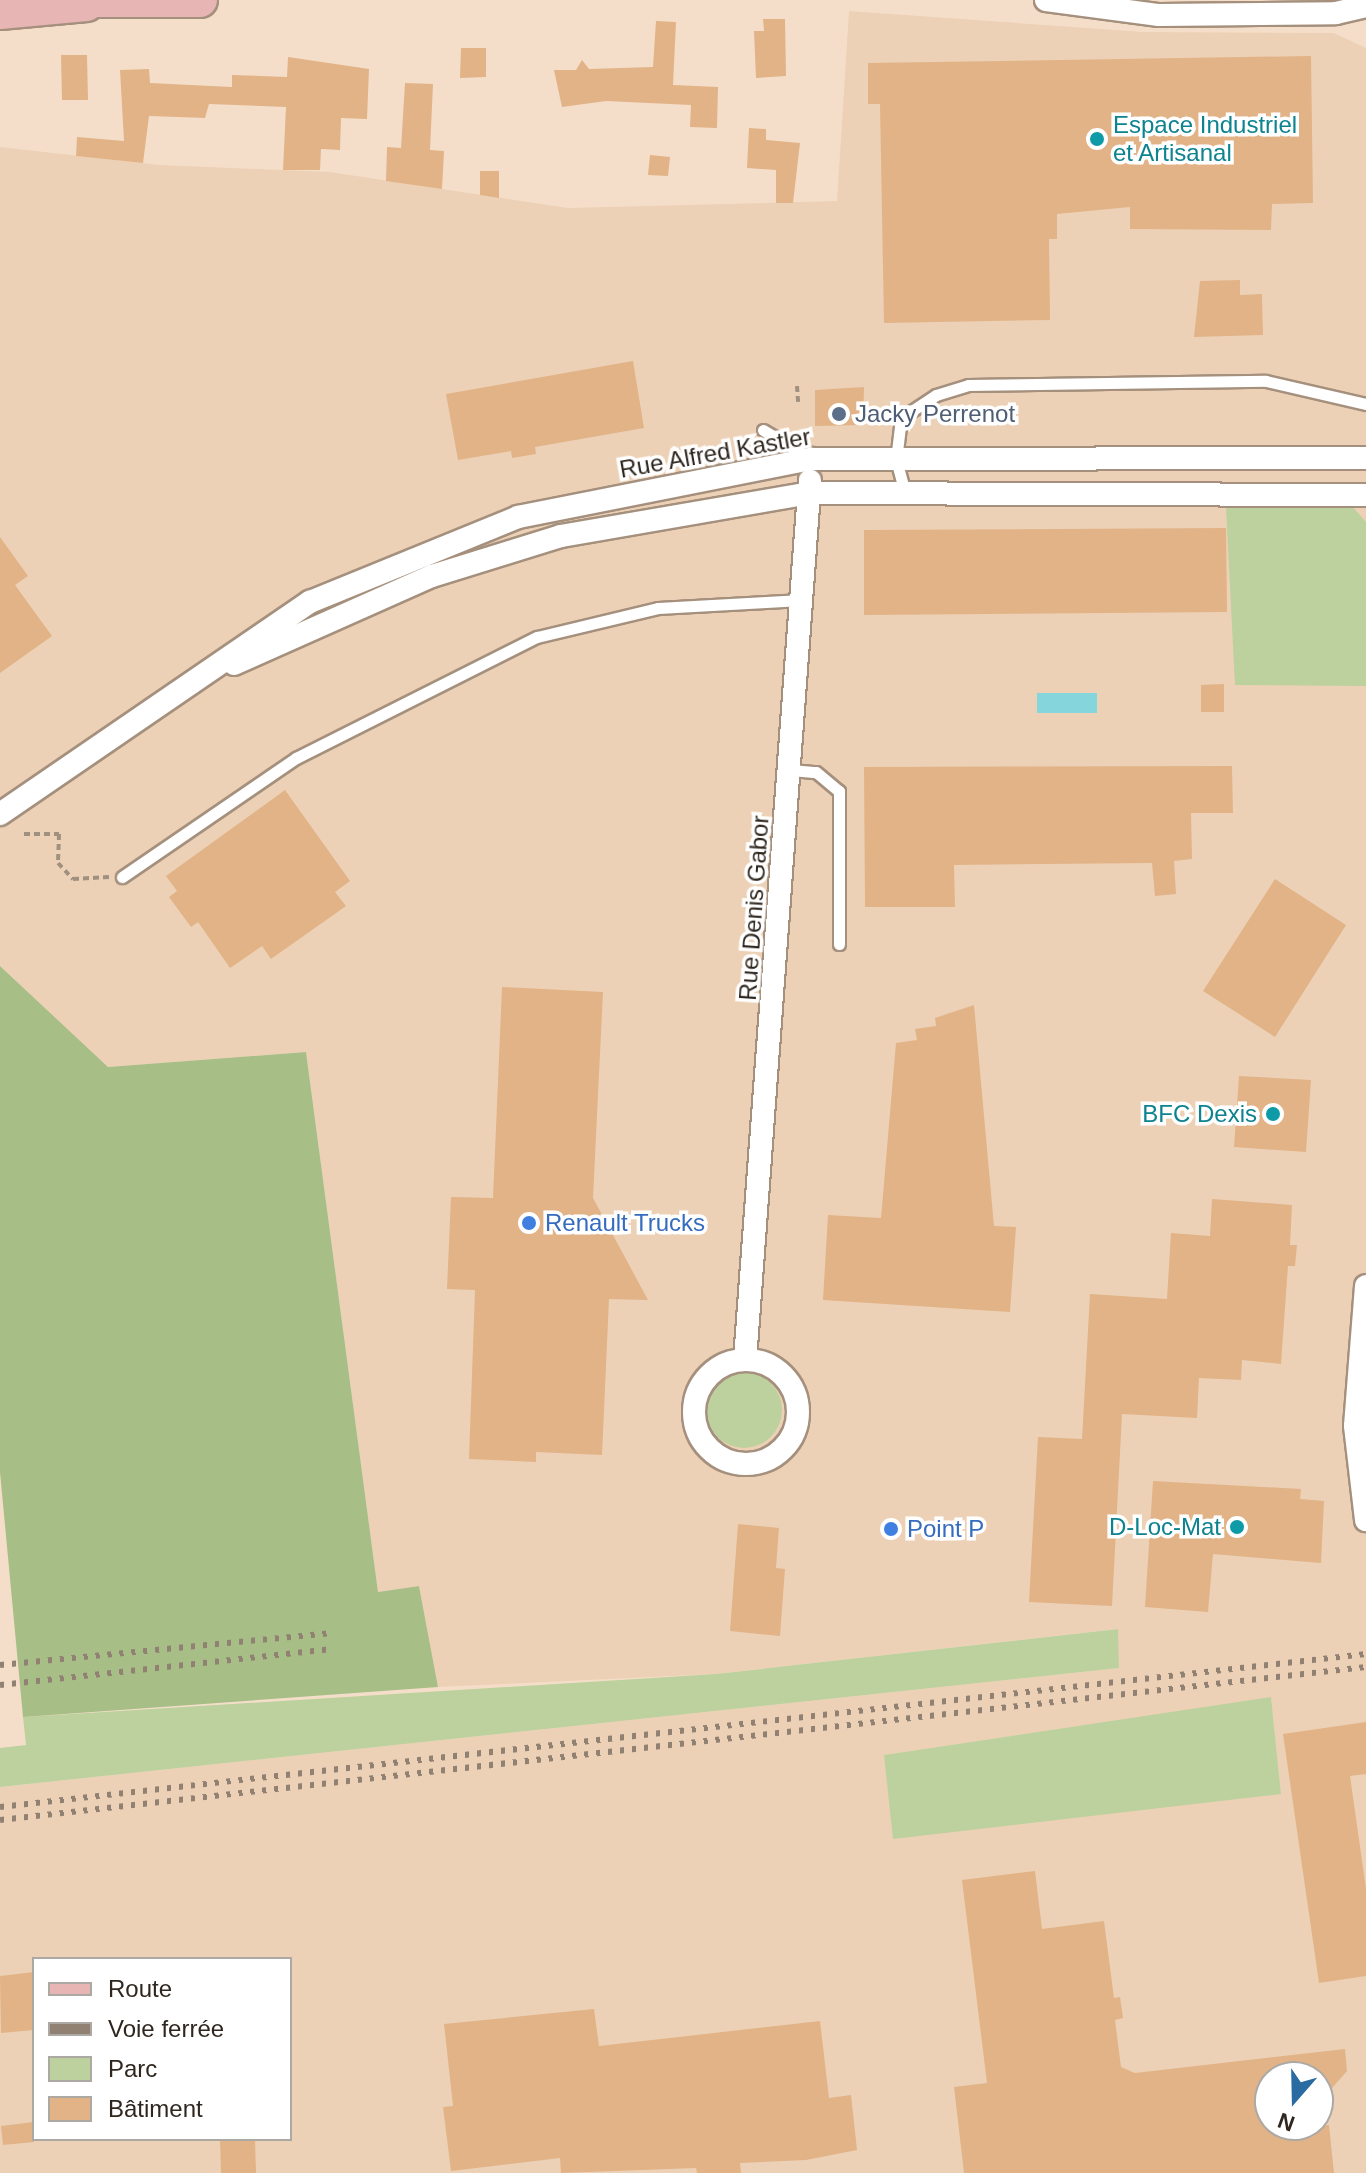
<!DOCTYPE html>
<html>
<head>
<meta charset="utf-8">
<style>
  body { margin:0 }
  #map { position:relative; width:1366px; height:2173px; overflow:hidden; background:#f5dec9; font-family:Helvetica,sans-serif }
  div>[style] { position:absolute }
  .built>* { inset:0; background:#edd1b6 }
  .green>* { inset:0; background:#bcd19d }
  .round { border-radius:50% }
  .forest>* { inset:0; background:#a8be87 }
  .water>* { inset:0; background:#85d5dd }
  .building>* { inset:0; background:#e1b387 }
  .path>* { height:4px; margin-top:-2px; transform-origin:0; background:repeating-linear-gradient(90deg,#a09080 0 6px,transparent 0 10px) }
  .roads { filter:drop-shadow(2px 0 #a5907d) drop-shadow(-2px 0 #a5907d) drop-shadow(0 2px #a5907d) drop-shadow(0 -2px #a5907d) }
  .service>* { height:11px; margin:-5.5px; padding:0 5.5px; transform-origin:5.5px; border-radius:5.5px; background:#fff }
  .minor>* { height:22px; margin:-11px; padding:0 11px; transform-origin:11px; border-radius:11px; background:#fff }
  .minor>.ring { margin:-11px; padding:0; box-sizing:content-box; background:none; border:22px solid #fff; border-radius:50% }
  .primary>* { height:34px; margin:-17px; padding:0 17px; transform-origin:17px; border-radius:17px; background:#e8b5b5 }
  .rail>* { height:6px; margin-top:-3px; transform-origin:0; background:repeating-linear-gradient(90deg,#908173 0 4px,transparent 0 12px) }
  .dots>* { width:22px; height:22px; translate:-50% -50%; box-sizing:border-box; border:4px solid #fff; border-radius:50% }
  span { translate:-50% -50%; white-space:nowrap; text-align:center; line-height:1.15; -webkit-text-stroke:7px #fff; paint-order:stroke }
  .culture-label { font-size:24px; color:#0d838f }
  .left { translate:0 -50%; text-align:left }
  .right { translate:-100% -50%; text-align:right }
  .service-label { font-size:24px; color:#4e5e75 }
  .street-label { font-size:24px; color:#2f271f }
  .shop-label { font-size:24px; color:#366cbe }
  .legend { position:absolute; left:32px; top:1957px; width:260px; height:184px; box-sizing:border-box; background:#fff; border:2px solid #aca9a5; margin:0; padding:10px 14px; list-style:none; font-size:24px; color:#2f271f }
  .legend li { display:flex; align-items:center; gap:16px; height:40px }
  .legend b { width:40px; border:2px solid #aca9a5 }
  .north { position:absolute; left:1254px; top:2061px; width:80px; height:80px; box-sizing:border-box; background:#fff; border:2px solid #aca9a5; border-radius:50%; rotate:200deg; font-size:22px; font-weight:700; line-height:32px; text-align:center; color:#2f271f }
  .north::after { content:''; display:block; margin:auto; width:28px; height:36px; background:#2a6ca2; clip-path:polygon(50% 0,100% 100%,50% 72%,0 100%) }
</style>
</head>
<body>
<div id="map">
  <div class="built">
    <div style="clip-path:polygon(evenodd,849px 11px,1144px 32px,1334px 33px,1366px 48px,1366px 2173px,0 2173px,0 1787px,1119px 1668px,1117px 1629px,716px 1674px,438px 1687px,419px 1586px,378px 1592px,306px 1052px,108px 1067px,0 966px,0 147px,160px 165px,330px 172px,568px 208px,837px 201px,849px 11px,1271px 1698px,1281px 1794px,884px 1756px,884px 1755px,1271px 1698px,849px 11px,34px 1959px,290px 1959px,290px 2139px,34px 2139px,34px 1959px,849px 11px,1270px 2077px,1318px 2077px,1318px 2125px,1270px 2125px,1270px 2077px)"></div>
  </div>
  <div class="green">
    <div style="clip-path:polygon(1352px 506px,1366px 522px,1366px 686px,1235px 685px,1226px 508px)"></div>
    <div class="round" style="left:706px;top:1372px;width:76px;height:76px"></div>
    <div style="clip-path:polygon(1118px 1629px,1119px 1668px,0 1787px,0 1748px,26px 1745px,23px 1717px,716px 1674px)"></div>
    <div style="clip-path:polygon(1271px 1697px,1281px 1794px,893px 1839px,884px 1755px)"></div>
  </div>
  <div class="forest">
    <div style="clip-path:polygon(0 966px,108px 1067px,306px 1052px,378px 1592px,419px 1586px,438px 1687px,23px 1717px,0 1472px)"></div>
  </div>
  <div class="water">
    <div style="clip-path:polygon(1037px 693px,1097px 693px,1097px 713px,1037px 713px)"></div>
  </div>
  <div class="building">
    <div style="clip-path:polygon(763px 19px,785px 19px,786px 76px,756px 78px,754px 31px,764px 31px)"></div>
    <div style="clip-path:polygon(656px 21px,676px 22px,673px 85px,718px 87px,717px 128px,690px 127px,691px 105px,606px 101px,562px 107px,554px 70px,576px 70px,582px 60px,589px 69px,653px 67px)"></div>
    <div style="clip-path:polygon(461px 48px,486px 48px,486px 77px,460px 78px)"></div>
    <div style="clip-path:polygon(61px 55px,87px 55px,88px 100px,62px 100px)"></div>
    <div style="clip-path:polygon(1311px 56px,1313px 203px,1272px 204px,1271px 230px,1130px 229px,1130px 207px,1057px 214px,1057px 239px,1049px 239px,1050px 320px,884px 323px,880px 104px,868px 104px,868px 63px)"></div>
    <div style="clip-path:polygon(288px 57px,369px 69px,367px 119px,341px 118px,340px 150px,321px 149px,320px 170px,283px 170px,286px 107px,209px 104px,205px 118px,149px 116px,143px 163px,76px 156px,77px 137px,124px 141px,120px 70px,149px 69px,150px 83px,232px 87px,232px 75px,287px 77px)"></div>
    <div style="clip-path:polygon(405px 83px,433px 84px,430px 150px,444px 151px,442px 189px,386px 181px,387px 147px,401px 148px)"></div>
    <div style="clip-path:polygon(749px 128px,766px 129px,766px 140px,800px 143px,793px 203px,776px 203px,776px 170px,747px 168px)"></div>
    <div style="clip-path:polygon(650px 155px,670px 157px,668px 176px,648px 175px)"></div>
    <div style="clip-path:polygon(480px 171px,499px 171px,499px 198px,480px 195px)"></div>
    <div style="clip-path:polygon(1240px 280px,1240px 295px,1262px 294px,1263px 335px,1194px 337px,1200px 281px)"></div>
    <div style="clip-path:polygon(633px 361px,644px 428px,535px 447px,536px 454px,512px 458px,511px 451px,458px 460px,446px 394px)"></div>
    <div style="clip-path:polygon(864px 387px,863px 425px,815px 426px,815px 390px)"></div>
    <div style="clip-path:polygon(1226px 528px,1227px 612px,864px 615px,864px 530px)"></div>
    <div style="clip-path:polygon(0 537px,28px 576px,15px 585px,52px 636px,0 673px)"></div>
    <div style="clip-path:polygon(1224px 684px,1224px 712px,1201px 712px,1201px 685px)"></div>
    <div style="clip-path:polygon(1232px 766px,1233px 813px,1191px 813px,1192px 859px,1174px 861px,1176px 894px,1155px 896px,1152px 863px,954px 865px,955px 907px,865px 907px,864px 767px)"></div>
    <div style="clip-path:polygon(285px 790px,350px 881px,335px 892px,346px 906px,271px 959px,262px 946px,230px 968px,198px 922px,191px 927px,169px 897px,177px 891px,166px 876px)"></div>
    <div style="clip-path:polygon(1275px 879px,1346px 925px,1275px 1037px,1203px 991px)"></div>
    <div style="clip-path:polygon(502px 987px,603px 992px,593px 1198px,648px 1300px,609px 1299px,602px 1455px,536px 1452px,536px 1462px,469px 1459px,475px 1290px,447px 1289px,451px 1197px,493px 1198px)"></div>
    <div style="clip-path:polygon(974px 1005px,994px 1226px,1016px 1227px,1010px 1312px,823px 1300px,828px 1215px,881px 1218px,896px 1043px,917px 1040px,915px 1029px,936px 1026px,935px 1018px)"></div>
    <div style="clip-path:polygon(1239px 1076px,1311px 1080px,1306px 1152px,1234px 1147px)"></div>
    <div style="clip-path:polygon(1212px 1199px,1292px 1205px,1290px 1245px,1297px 1245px,1295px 1266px,1288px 1266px,1281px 1364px,1242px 1360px,1241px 1380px,1199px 1378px,1197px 1418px,1122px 1414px,1112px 1606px,1029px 1602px,1038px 1437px,1082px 1439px,1090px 1294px,1167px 1299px,1171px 1233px,1210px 1236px)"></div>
    <div style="clip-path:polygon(1153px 1481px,1301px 1489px,1300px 1499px,1324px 1501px,1321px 1563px,1213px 1554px,1208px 1612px,1145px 1607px)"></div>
    <div style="clip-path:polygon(738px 1524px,779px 1528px,776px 1568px,785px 1569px,780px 1636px,730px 1631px)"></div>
    <div style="clip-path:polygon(1366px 1722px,1366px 1774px,1350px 1776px,1366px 1889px,1366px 1976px,1319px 1983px,1283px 1734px)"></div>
    <div style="clip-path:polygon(1035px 1871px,1042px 1929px,1104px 1921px,1114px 1998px,1120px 1997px,1123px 2018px,1115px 2020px,1121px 2067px,1135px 2073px,1345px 2049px,1347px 2071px,1318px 2104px,1318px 2077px,1270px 2077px,1270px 2125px,1329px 2125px,1334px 2173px,964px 2173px,954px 2087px,987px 2083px,962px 1880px)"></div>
    <div style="clip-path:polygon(34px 1972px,34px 2030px,1px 2033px,0 1976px)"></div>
    <div style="clip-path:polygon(594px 2009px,599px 2046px,820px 2021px,829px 2098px,851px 2095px,857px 2150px,806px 2160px,740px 2163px,741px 2173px,697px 2173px,696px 2168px,561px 2173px,560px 2158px,451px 2171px,443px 2107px,453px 2106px,444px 2024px)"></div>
    <div style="clip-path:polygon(34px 2122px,34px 2142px,3px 2145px,1px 2126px)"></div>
    <div style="clip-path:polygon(220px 2139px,255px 2139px,256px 2173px,221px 2173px)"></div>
  </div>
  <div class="path">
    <div style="left:797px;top:386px;width:16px;rotate:86deg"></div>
    <div style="left:24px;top:834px;width:35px"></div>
    <div style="left:59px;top:834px;width:29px;rotate:92deg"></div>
    <div style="left:58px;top:863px;width:22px;rotate:47deg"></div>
    <div style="left:73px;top:879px;width:36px;rotate:-3deg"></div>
  </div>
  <div class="roads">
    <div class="service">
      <div style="left:763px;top:430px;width:55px;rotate:30.8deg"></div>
      <div style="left:905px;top:493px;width:34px;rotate:-105deg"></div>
      <div style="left:896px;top:460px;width:42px;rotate:-83.2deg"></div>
      <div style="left:901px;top:418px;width:42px;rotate:-33.3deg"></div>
      <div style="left:936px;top:395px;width:34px;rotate:-17deg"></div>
      <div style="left:968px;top:385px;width:298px;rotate:-0.8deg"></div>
      <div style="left:1266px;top:381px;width:103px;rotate:13deg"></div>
      <div style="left:791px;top:770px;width:25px;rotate:5deg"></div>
      <div style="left:816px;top:772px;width:30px;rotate:40deg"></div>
      <div style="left:839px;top:791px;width:153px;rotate:90deg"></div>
      <div style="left:122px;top:877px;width:211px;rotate:-34.4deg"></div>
      <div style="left:296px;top:758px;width:270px;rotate:-26.7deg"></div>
      <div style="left:537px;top:637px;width:124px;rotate:-13.5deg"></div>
      <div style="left:658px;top:608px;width:144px;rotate:-3.2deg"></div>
    </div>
    <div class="minor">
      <div style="left:1046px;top:0;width:114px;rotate:7.6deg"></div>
      <div style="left:1159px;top:15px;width:177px;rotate:-0.6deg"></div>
      <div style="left:1336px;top:13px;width:31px;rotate:-13deg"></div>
      <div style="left:234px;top:664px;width:217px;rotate:-24deg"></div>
      <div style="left:432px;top:576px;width:135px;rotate:-17.2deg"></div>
      <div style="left:561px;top:536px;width:252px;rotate:-9.8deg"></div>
      <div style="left:809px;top:493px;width:557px;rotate:0.21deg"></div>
      <div style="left:0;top:814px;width:376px;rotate:-34.4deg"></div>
      <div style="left:310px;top:602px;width:225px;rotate:-22.2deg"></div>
      <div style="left:518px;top:517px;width:299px;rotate:-11.2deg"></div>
      <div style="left:811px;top:459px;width:555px;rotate:-0.1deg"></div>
      <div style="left:1366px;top:1286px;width:140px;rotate:94.5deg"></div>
      <div style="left:1355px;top:1426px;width:95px;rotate:83.3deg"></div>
      <div style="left:745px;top:1360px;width:882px;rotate:-85.78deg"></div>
      <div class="ring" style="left:694px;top:1360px;width:82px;height:82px"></div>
    </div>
    <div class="primary">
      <div style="left:64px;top:0;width:136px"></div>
      <div style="left:0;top:12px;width:87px;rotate:-5.3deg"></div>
    </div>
  </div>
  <div class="rail">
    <div style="left:0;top:1665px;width:334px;rotate:-5.5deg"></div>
    <div style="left:0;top:1685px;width:334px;rotate:-6.2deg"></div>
    <div style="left:0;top:1807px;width:1375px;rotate:-6.39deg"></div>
    <div style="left:0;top:1820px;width:1375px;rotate:-6.39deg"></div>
  </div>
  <div class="dots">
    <div style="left:1097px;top:139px;background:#0f9aa8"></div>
    <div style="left:839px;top:414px;background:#5c6f8a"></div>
    <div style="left:1273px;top:1114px;background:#0f9aa8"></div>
    <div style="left:529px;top:1223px;background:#3f7fe0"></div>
    <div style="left:1237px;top:1527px;background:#0f9aa8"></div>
    <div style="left:891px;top:1529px;background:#3f7fe0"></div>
  </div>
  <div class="culture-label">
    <span class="left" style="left:1113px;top:139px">Espace Industriel<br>et Artisanal</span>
    <span class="right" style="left:1257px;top:1114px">BFC Dexis</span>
    <span class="right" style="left:1221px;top:1527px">D-Loc-Mat</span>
  </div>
  <div class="service-label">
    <span class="left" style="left:855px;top:414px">Jacky Perrenot</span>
  </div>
  <div class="street-label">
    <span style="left:715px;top:453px;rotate:-10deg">Rue Alfred Kastler</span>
    <span style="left:754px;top:908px;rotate:-86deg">Rue Denis Gabor</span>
  </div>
  <div class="shop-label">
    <span class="left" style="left:545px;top:1223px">Renault Trucks</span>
    <span class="left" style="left:907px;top:1529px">Point P</span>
  </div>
  <ul class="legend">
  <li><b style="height:10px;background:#e8b5b5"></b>Route</li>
  <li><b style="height:10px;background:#908173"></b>Voie ferrée</li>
  <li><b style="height:22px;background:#bcd19d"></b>Parc</li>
  <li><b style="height:22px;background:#e1b387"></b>Bâtiment</li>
  </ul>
  <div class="north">N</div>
</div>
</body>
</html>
